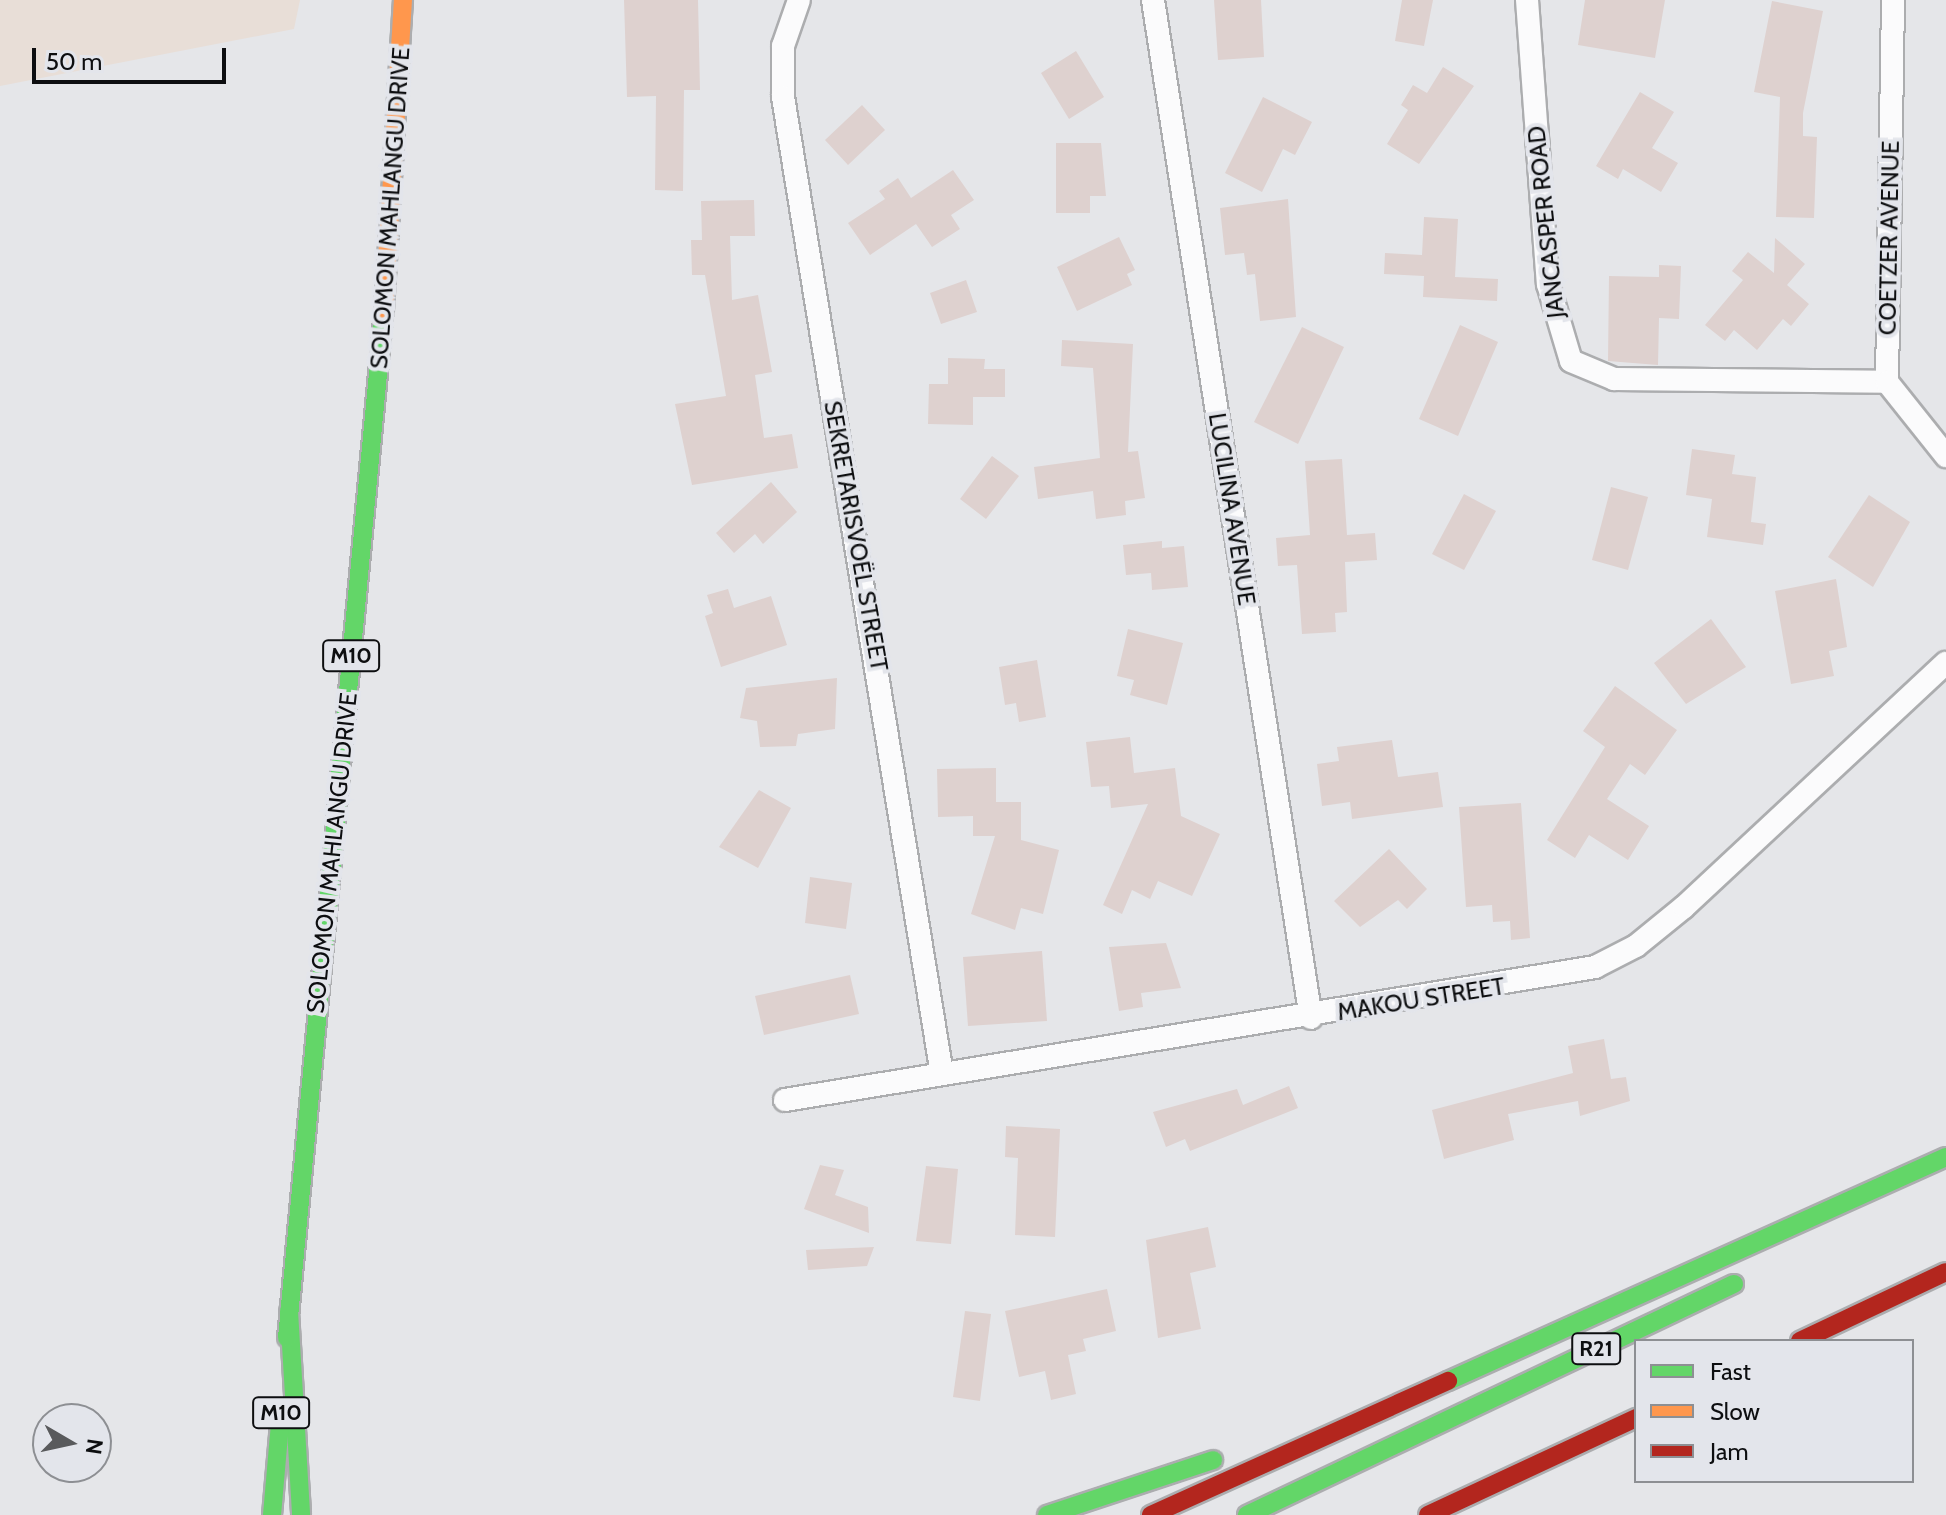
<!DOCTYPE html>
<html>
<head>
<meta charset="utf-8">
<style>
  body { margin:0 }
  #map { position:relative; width:1946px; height:1515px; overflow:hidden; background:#e5e6e9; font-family:Cabin,sans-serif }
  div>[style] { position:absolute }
  .education>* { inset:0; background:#e8ded7 }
  .building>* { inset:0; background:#ded1cf }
  .roads { filter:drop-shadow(2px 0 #acadaf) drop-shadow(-2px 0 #acadaf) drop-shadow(0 2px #acadaf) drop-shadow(0 -2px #acadaf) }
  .street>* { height:22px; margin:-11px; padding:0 11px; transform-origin:11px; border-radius:11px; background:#fbfbfc }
  .fast>* { height:18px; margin:-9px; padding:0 9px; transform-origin:9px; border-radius:9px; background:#63d668 }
  .slow>* { height:18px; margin:-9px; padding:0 9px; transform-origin:9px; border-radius:9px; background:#ff974d }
  .jam>* { height:18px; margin:-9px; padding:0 9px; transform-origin:9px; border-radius:9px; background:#b3261e }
  span { translate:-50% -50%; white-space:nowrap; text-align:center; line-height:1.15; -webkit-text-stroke:8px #e3e5eb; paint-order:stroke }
  .shield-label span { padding:2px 6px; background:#e3e5eb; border:2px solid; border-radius:6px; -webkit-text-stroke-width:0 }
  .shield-label { font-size:22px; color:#0d0e10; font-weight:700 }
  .street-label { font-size:24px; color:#0d0e10 }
  .legend { position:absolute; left:1634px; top:1339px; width:280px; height:144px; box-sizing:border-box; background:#e3e5eb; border:2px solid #8d8f93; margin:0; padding:10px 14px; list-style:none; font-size:24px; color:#0d0e10 }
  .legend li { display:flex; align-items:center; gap:16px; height:40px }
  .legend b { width:40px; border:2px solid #8d8f93 }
  .north { position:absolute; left:32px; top:1403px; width:80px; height:80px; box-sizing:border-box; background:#e3e5eb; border:2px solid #8d8f93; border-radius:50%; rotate:99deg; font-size:22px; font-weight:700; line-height:32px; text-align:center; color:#0d0e10 }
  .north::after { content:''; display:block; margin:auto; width:28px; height:36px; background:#595a5c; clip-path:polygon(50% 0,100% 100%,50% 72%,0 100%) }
  .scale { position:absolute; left:32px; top:48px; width:194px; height:36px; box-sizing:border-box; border:4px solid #0d0e10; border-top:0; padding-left:10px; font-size:24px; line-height:28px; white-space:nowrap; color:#0d0e10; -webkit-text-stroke:6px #e3e5eb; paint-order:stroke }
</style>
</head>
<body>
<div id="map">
  <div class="education">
    <div style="clip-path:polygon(0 0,300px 0,294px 29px,0 86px)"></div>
  </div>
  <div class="building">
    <div style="clip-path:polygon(624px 0,698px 0,700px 90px,684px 90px,683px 191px,655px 190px,656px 96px,627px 97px)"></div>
    <div style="clip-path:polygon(1214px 0,1261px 0,1264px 57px,1218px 60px)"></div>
    <div style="clip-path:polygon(1402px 0,1433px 0,1424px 46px,1395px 41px)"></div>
    <div style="clip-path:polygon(1585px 0,1665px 0,1655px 58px,1578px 45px)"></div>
    <div style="clip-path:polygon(1772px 1px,1823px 11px,1803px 113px,1803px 136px,1817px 137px,1814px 218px,1776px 217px,1780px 97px,1754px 92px)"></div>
    <div style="clip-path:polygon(1076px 51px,1104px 97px,1069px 119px,1041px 73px)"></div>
    <div style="clip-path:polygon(1443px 67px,1474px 86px,1419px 164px,1387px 144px,1408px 110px,1401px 105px,1413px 85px,1427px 93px)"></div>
    <div style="clip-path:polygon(1640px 92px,1674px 112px,1652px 148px,1678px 163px,1661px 192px,1623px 169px,1618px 179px,1596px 166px)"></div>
    <div style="clip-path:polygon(1263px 97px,1312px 122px,1295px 155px,1283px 149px,1262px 192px,1225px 173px)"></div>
    <div style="clip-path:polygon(862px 105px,885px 130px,848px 165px,825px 140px)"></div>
    <div style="clip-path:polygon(1056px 143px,1101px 143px,1106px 196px,1090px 196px,1090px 213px,1056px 213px)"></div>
    <div style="clip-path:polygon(953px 170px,974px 200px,951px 215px,960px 229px,932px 247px,916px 224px,870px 255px,848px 223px,885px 199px,879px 191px,898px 178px,911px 198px)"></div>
    <div style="clip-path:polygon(1288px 199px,1296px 317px,1260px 321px,1255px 274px,1247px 275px,1244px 253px,1225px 255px,1220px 208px)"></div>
    <div style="clip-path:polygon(754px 200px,755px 236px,730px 236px,732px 300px,758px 295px,772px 372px,755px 375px,764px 438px,792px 434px,798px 468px,692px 485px,675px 404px,726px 396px,705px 275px,692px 275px,691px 240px,702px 240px,701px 201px)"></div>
    <div style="clip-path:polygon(1424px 217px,1458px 219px,1455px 277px,1498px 279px,1497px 301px,1423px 297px,1424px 276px,1384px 274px,1385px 253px,1422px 255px)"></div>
    <div style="clip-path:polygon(1119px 237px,1135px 270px,1127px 274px,1132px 285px,1077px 311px,1057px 267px)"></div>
    <div style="clip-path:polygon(1775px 238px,1805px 264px,1787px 285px,1809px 304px,1791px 326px,1783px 319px,1757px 350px,1734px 330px,1725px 341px,1705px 325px,1743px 280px,1732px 271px,1748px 252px,1774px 273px)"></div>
    <div style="clip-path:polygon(1659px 265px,1681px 266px,1679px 319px,1659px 318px,1658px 365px,1608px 361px,1609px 276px,1659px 277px)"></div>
    <div style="clip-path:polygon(966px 280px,977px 312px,941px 324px,930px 293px)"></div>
    <div style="clip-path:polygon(1460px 325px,1498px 342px,1458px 436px,1419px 419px)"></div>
    <div style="clip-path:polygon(1302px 327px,1344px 347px,1298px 444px,1254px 422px)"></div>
    <div style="clip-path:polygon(1062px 340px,1133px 344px,1128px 452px,1138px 451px,1145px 498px,1125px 501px,1126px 515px,1096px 519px,1093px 491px,1038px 499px,1034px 467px,1100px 458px,1093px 368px,1061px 366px)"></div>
    <div style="clip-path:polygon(948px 358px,985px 359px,984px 369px,1005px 369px,1005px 397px,973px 397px,973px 425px,928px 424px,929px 384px,948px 384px)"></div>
    <div style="clip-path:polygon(1692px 449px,1735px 455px,1732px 474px,1756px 477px,1751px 522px,1766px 524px,1763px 545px,1707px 537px,1712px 499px,1686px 495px)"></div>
    <div style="clip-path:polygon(992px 456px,1019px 476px,986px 519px,960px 499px)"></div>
    <div style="clip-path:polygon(1342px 459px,1347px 535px,1375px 533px,1377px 560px,1345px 562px,1347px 612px,1335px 613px,1336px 632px,1302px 634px,1297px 565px,1278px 566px,1276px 538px,1310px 535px,1305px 461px)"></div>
    <div style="clip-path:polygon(771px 482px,797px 512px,763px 544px,755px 534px,734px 553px,716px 533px)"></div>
    <div style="clip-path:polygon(1611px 487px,1648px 497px,1628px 570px,1592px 560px)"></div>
    <div style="clip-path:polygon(1464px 494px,1496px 511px,1464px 570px,1432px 554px)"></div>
    <div style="clip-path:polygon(1869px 495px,1910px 522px,1873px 587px,1828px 557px)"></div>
    <div style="clip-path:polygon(1162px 541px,1162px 548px,1184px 546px,1188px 587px,1152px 590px,1151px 573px,1126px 575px,1123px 545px)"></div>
    <div style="clip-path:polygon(1836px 579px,1847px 647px,1829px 651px,1834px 676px,1791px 684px,1775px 591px)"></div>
    <div style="clip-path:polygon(728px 589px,734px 608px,771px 596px,787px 645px,721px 667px,705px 616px,713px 613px,707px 595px)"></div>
    <div style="clip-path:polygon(1711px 619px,1746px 667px,1686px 704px,1654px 663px)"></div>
    <div style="clip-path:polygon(1128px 629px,1183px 643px,1167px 705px,1130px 695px,1134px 680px,1117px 676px)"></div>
    <div style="clip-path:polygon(1037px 660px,1046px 717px,1019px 722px,1016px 703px,1005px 705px,999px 667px)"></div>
    <div style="clip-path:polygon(837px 678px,835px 729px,798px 734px,796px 746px,760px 747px,757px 721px,740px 718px,746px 688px)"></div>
    <div style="clip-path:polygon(1615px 686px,1677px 730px,1645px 775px,1630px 764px,1607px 799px,1649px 826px,1628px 860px,1589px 835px,1575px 858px,1547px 840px,1605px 747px,1583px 731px)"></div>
    <div style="clip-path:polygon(1130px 737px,1134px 773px,1175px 768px,1181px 816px,1220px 834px,1192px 896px,1158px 881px,1150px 899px,1132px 890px,1122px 914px,1103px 905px,1148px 804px,1111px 808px,1109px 786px,1091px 787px,1086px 742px)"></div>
    <div style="clip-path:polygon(1392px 740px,1398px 777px,1438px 772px,1443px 807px,1352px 819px,1350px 802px,1322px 806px,1317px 764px,1339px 761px,1337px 747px)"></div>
    <div style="clip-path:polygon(996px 768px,996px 802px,1021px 802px,1021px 840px,1059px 850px,1043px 914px,1021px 908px,1015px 930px,971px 914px,995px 836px,973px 836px,973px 816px,938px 817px,937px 769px)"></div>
    <div style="clip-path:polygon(759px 790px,791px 808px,758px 868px,719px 847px)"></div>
    <div style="clip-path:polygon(1521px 803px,1530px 938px,1511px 940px,1510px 921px,1493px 922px,1492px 905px,1466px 907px,1459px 807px)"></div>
    <div style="clip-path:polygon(1389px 849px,1427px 889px,1407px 909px,1398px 900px,1360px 927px,1334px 901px)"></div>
    <div style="clip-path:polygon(810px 877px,852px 883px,846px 929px,805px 923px)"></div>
    <div style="clip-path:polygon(1166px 943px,1181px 988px,1141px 993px,1143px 1007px,1119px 1011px,1109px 947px)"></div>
    <div style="clip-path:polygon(1042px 951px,1047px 1021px,968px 1026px,963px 957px)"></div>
    <div style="clip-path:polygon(850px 975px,859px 1014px,764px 1035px,755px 996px)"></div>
    <div style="clip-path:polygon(1604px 1039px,1611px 1079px,1626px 1077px,1630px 1101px,1580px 1116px,1578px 1101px,1508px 1114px,1514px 1140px,1444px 1159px,1432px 1110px,1573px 1073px,1568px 1046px)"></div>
    <div style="clip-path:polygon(1289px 1086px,1298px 1108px,1190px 1151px,1185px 1139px,1166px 1147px,1153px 1112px,1237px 1089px,1243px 1105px)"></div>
    <div style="clip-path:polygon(1006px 1126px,1060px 1129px,1055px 1237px,1015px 1235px,1018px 1158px,1005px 1157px)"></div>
    <div style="clip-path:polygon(820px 1165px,844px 1170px,835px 1195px,868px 1207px,869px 1233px,804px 1209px)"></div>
    <div style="clip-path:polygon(926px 1166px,958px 1169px,951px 1244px,916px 1241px)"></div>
    <div style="clip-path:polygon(1208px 1227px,1216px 1267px,1190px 1273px,1201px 1329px,1158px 1338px,1146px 1240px)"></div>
    <div style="clip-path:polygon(874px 1247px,867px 1266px,808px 1270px,806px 1250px)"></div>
    <div style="clip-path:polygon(1107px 1289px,1116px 1331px,1083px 1339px,1086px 1351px,1068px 1355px,1076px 1394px,1051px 1400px,1045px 1371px,1019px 1377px,1005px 1311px)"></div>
    <div style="clip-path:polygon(965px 1311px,991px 1314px,980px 1401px,953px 1397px)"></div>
  </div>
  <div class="roads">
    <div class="street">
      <div style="left:799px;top:0;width:49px;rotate:109.2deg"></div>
      <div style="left:783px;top:46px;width:51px;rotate:90deg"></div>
      <div style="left:783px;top:97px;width:990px;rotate:80.76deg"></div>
      <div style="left:1153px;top:0;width:1030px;rotate:81.18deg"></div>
      <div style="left:1527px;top:0;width:285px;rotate:85.8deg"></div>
      <div style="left:1548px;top:284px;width:80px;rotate:73.4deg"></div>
      <div style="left:1571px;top:361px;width:47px;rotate:22.7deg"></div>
      <div style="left:1614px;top:379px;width:273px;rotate:0.6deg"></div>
      <div style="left:1893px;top:0;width:382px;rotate:90.9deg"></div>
      <div style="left:1887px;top:382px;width:95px;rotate:51.4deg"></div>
      <div style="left:785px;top:1100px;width:821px;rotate:-9.32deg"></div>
      <div style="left:1595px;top:967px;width:46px;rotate:-27.1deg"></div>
      <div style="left:1636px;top:946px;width:62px;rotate:-39.1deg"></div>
      <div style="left:1684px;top:907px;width:358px;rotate:-43deg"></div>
    </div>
    <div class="fast">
      <div style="left:289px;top:1311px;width:204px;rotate:86.6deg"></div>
      <div style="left:287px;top:1338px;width:1033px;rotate:-84.61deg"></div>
      <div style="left:1448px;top:1381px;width:546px;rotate:-24.22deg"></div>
      <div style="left:272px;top:1515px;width:102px;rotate:-85deg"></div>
      <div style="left:1047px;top:1515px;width:175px;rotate:-18.3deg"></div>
      <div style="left:1247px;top:1515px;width:539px;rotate:-25.38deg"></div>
    </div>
    <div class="slow">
      <div style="left:384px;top:310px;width:311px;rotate:-86.5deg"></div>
    </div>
    <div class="jam">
      <div style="left:1800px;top:1341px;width:161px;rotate:-25.3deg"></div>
      <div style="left:1151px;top:1515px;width:326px;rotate:-24.3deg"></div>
      <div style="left:1428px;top:1515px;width:230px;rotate:-25deg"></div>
    </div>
  </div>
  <div class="shield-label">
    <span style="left:351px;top:656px">M10</span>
    <span style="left:1596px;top:1349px">R21</span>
    <span style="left:281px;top:1413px">M10</span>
  </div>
  <div class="street-label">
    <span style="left:390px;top:208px;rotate:-86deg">SOLOMON MAHLANGU DRIVE</span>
    <span style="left:1546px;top:222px;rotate:-96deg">JANCASPER ROAD</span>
    <span style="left:1889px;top:238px;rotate:-89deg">COETZER AVENUE</span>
    <span style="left:1232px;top:509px;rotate:81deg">LUCILINA AVENUE</span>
    <span style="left:856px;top:536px;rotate:80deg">SEKRETARISVOËL STREET</span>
    <span style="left:332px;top:853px;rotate:-84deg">SOLOMON MAHLANGU DRIVE</span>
    <span style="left:1421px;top:999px;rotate:-9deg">MAKOU STREET</span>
  </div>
  <ul class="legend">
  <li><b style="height:10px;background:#63d668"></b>Fast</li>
  <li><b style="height:10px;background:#ff974d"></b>Slow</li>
  <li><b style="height:10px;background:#b3261e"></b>Jam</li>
  </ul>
  <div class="north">N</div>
  <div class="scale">50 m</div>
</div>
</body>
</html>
